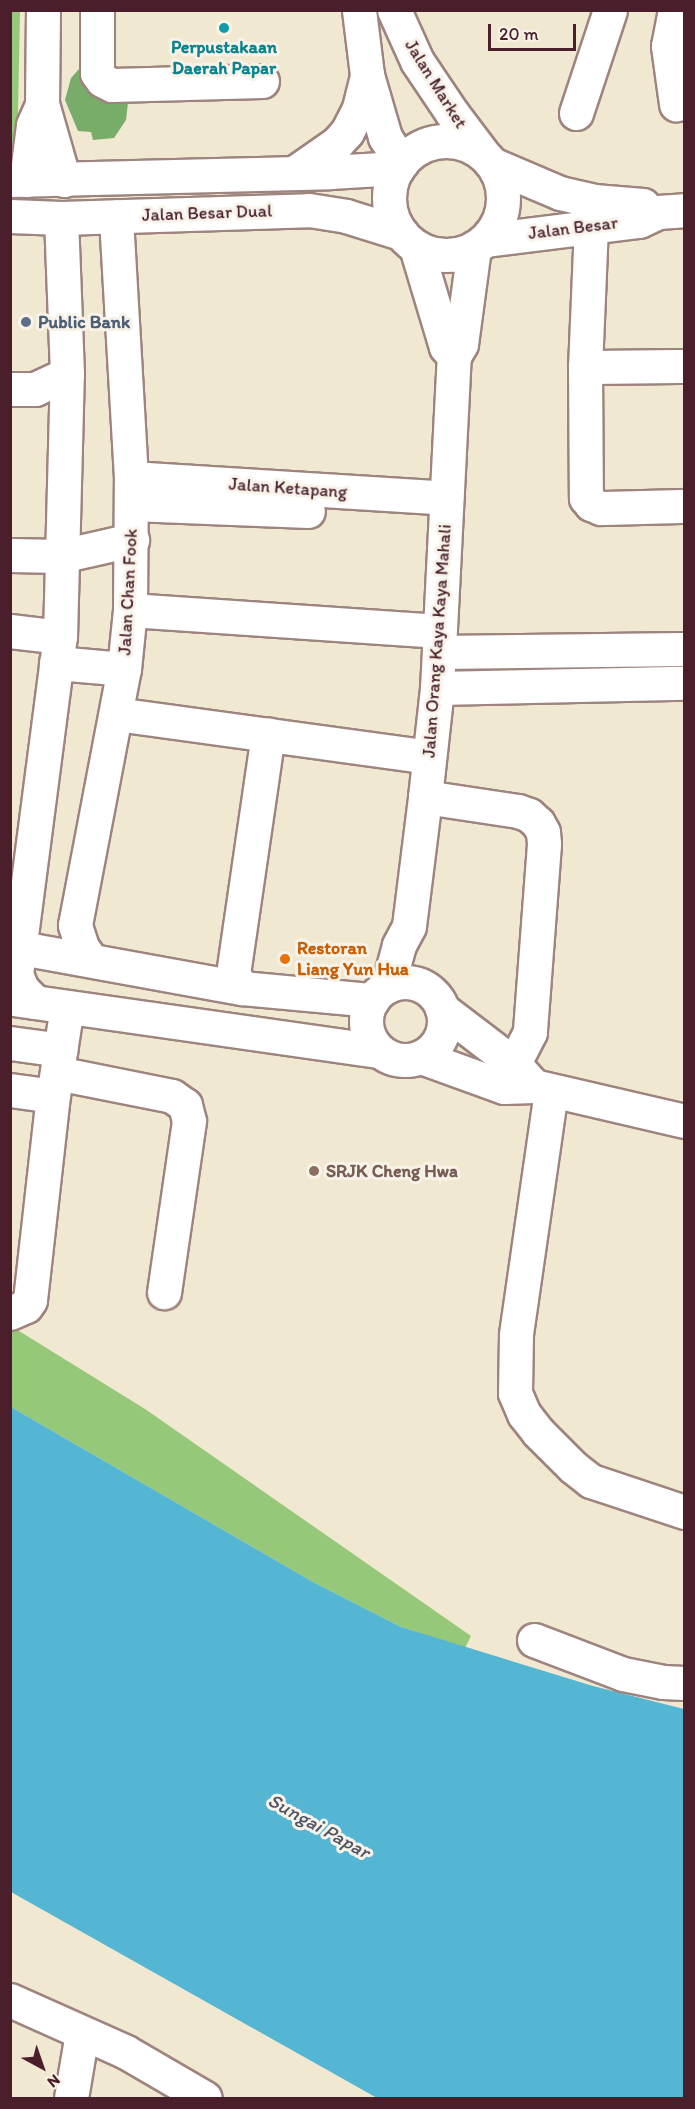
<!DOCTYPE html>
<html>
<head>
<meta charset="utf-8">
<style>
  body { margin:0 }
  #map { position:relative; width:695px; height:2109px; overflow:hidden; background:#f1e8d1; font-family:Itim,sans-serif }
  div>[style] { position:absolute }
  .green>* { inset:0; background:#96c879 }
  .forest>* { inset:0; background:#78ac69 }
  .water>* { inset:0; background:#55b6d4 }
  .roads { filter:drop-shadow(2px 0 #9e847e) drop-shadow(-2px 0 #9e847e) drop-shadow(0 2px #9e847e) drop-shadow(0 -2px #9e847e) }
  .minor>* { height:33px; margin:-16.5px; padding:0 16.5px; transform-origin:16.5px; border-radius:16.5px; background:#fff }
  .major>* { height:33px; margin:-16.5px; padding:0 16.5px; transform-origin:16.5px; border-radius:16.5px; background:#fff }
  .major>.ring { margin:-16.5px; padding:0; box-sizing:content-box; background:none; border:33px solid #fff; border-radius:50% }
  .dots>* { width:16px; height:16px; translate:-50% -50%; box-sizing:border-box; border:3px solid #f7f3e8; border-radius:50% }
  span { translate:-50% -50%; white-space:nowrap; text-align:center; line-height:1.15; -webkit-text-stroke:6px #f7f3e8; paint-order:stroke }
  .culture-label { font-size:18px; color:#0d838f; font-weight:700 }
  .street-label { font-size:18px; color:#4a1f2b }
  .service-label { font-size:18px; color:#4e5e75; font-weight:700 }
  .left { translate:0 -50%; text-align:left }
  .food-label { font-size:18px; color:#c56008; font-weight:700 }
  .education-label { font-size:18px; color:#785e54; font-weight:700 }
  .water-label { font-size:20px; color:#4e5466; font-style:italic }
  .frame { position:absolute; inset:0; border:12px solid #4a1f2b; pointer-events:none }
  .north { position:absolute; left:12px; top:2037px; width:60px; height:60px; -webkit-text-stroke:4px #f7f3e8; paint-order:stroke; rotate:140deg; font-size:16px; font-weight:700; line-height:24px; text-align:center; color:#4a1f2b }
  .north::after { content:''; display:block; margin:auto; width:21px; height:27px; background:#4a1f2b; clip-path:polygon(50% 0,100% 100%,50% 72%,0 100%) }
  .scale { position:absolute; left:488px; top:24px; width:88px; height:27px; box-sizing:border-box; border:3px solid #4a1f2b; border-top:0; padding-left:8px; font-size:18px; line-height:21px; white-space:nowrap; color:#4a1f2b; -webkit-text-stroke:4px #f7f3e8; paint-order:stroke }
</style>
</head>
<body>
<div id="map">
  <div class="green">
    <div style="clip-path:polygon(10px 11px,20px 11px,17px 162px,10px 163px)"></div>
    <div style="clip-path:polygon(11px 1326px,145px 1409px,471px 1636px,465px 1648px,401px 1627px,313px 1582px,11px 1407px)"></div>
  </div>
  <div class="forest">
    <div style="clip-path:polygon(91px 66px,129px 94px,126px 120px,114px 138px,93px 140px,91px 132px,78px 131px,65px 100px,71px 78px,80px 68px)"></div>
  </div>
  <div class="water">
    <div style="clip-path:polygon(11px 1407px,313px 1582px,401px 1627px,593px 1686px,684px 1709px,684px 2098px,377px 2098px,11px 1892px)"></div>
  </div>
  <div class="roads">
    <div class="minor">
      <div style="left:97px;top:10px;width:63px;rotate:90deg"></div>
      <div style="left:97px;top:73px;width:9px;rotate:54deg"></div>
      <div style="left:102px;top:80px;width:11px;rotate:27deg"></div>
      <div style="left:112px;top:85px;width:150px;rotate:-1.5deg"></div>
      <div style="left:675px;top:10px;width:37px;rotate:101deg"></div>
      <div style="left:668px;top:46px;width:59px;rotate:82.1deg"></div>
      <div style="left:43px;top:107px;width:76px;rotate:74deg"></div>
      <div style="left:576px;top:113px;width:108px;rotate:-71.7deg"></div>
      <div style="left:26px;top:180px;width:55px;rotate:-82.7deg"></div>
      <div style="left:33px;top:125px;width:22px;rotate:-66deg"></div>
      <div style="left:42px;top:105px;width:95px;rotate:-89.4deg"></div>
      <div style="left:591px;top:225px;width:142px;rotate:92.4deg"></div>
      <div style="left:585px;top:367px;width:131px;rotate:89.6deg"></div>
      <div style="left:586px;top:498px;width:8px;rotate:50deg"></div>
      <div style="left:591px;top:504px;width:11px;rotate:22deg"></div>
      <div style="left:601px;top:508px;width:83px;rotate:-1.4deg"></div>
      <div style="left:585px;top:367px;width:99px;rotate:-0.6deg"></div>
      <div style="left:10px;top:389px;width:25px"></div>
      <div style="left:35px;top:389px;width:35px;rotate:-25deg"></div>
      <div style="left:131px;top:478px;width:316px;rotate:3.6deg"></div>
      <div style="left:132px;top:504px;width:176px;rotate:2.3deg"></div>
      <div style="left:10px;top:555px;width:51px;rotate:1.1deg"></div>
      <div style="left:61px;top:556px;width:73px;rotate:-12.7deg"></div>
      <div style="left:130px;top:610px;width:310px;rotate:3.9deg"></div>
      <div style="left:10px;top:631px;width:50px;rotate:6.8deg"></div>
      <div style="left:439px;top:652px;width:245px;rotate:-0.7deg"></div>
      <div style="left:56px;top:663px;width:68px;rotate:5deg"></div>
      <div style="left:437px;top:688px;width:247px;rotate:-1.2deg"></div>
      <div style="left:116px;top:714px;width:316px;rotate:7.8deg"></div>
      <div style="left:425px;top:797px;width:94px;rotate:8.6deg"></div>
      <div style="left:518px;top:811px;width:12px;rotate:20deg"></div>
      <div style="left:529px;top:815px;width:12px;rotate:42deg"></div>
      <div style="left:538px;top:823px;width:10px;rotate:61deg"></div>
      <div style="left:543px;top:832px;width:12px;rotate:85deg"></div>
      <div style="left:544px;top:844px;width:189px;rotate:94.3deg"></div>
      <div style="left:530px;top:1032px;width:36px;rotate:117deg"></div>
      <div style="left:10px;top:946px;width:236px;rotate:10.3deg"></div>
      <div style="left:242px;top:988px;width:131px;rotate:5.3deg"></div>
      <div style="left:91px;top:960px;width:16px;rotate:-125deg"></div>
      <div style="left:82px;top:947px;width:23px;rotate:-108deg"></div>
      <div style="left:75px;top:925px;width:261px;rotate:-79.2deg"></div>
      <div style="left:124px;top:669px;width:59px;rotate:-84.2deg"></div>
      <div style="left:130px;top:610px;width:132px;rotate:-89.6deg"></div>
      <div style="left:131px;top:478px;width:262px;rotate:-93.3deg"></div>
      <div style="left:242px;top:988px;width:17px;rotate:-123deg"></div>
      <div style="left:233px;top:974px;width:242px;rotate:-81.7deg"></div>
      <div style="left:13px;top:999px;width:370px;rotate:8.1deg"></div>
      <div style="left:35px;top:1002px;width:18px;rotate:-135deg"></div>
      <div style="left:22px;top:989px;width:16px;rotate:-112deg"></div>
      <div style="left:16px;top:974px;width:340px;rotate:-82.6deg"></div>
      <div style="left:60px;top:637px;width:263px;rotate:-88.5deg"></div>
      <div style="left:67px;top:374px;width:156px;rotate:-92.2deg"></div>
      <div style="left:10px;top:1043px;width:51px;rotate:7.8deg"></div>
      <div style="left:57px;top:1073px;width:117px;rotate:11.3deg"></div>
      <div style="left:172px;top:1096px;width:16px;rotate:35deg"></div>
      <div style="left:185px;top:1105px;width:16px;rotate:76deg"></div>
      <div style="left:189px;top:1121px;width:173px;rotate:98.3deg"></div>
      <div style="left:10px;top:1090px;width:43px;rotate:7.9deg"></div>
      <div style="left:551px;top:1091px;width:246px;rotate:98.2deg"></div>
      <div style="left:516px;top:1335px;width:58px;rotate:91deg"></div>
      <div style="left:515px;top:1393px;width:23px;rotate:67deg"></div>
      <div style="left:524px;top:1414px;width:23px;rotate:52deg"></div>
      <div style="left:538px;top:1432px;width:49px;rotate:45deg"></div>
      <div style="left:573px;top:1467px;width:23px;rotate:38deg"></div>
      <div style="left:591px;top:1481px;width:98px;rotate:18.4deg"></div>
      <div style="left:10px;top:1313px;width:17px;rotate:-24deg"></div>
      <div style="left:26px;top:1306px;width:7px;rotate:-56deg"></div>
      <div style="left:30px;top:1300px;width:205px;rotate:-83.6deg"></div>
      <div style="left:53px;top:1096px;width:90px;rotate:-81.1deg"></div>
      <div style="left:534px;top:1640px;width:95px;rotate:20.9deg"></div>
      <div style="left:623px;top:1674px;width:41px;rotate:11.3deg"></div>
      <div style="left:663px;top:1682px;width:21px;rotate:3deg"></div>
      <div style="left:10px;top:2000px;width:127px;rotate:24.1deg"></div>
      <div style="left:126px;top:2052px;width:91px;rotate:30.2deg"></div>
      <div style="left:71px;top:2098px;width:66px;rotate:-80.4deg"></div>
    </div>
    <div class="major">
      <div style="left:359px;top:10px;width:65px;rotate:83deg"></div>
      <div style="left:367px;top:75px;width:65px;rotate:73.8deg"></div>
      <div style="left:385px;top:137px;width:31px;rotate:58deg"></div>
      <div style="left:394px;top:10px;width:56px;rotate:65.7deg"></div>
      <div style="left:417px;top:61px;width:63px;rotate:56.1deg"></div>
      <div style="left:452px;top:113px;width:51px;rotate:52.9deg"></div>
      <div class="ring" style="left:389px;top:141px;width:81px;height:81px"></div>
      <div style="left:494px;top:165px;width:72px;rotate:23deg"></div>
      <div style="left:560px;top:193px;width:35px;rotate:13deg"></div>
      <div style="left:594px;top:201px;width:49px;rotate:4.7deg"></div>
      <div style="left:294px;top:173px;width:52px;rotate:-34.9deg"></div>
      <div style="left:337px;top:143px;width:15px;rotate:-48deg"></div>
      <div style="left:347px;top:132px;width:27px;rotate:-63deg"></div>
      <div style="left:359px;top:108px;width:34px;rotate:-76deg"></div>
      <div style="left:10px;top:180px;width:320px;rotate:-1.4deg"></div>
      <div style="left:330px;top:172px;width:68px;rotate:-3.4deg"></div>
      <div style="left:10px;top:216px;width:51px;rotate:2.2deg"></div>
      <div style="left:61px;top:218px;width:248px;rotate:-1.8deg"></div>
      <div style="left:309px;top:210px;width:37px;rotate:9deg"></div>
      <div style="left:346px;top:216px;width:58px;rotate:17.2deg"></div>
      <div style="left:486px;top:240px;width:154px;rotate:-7.1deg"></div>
      <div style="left:639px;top:221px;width:21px;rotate:-25deg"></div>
      <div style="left:658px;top:212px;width:26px;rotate:-4deg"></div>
      <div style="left:416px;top:247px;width:104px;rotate:73.3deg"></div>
      <div style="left:446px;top:347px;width:12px;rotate:48deg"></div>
      <div class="ring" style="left:366px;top:982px;width:45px;height:45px"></div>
      <div style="left:388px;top:986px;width:42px;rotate:-75deg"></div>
      <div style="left:399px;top:945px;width:21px;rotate:-62deg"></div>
      <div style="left:409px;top:926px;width:130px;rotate:-82.9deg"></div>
      <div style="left:425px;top:797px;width:110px;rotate:-83.7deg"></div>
      <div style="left:437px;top:688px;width:332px;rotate:-87.1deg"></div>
      <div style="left:454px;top:356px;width:14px;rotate:-60deg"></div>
      <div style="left:461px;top:344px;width:97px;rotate:-82.3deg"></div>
      <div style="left:442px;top:1009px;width:91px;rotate:37.4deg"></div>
      <div style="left:514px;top:1064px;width:30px;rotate:48deg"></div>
      <div style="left:421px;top:1057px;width:88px;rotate:19.9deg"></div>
      <div style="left:504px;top:1087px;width:30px;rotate:-2deg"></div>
      <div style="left:534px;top:1086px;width:154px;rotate:13.1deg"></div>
    </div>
  </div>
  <div class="dots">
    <div style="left:224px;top:28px;background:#0f9aa8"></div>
    <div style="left:26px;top:322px;background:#5c6f8a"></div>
    <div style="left:285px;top:959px;background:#e8710a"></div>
    <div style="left:314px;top:1171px;background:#8d6e63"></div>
  </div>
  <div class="culture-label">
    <span style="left:224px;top:58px">Perpustakaan<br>Daerah Papar</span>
  </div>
  <div class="street-label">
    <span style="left:436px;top:84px;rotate:58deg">Jalan Market</span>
    <span style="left:207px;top:213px;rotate:-2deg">Jalan Besar Dual</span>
    <span style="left:573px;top:228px;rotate:-7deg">Jalan Besar</span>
    <span style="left:288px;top:488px;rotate:4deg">Jalan Ketapang</span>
    <span style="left:128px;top:592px;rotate:-87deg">Jalan Chan Fook</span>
    <span style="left:437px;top:641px;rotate:-86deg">Jalan Orang Kaya Kaya Mahali</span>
  </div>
  <div class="service-label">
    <span class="left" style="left:38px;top:322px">Public Bank</span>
  </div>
  <div class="food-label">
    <span class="left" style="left:297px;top:959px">Restoran<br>Liang Yun Hua</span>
  </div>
  <div class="education-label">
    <span class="left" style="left:326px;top:1171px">SRJK Cheng Hwa</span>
  </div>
  <div class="water-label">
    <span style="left:319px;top:1826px;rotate:29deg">Sungai Papar</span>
  </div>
  <div class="frame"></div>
  <div class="north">N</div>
  <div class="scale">20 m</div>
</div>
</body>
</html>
